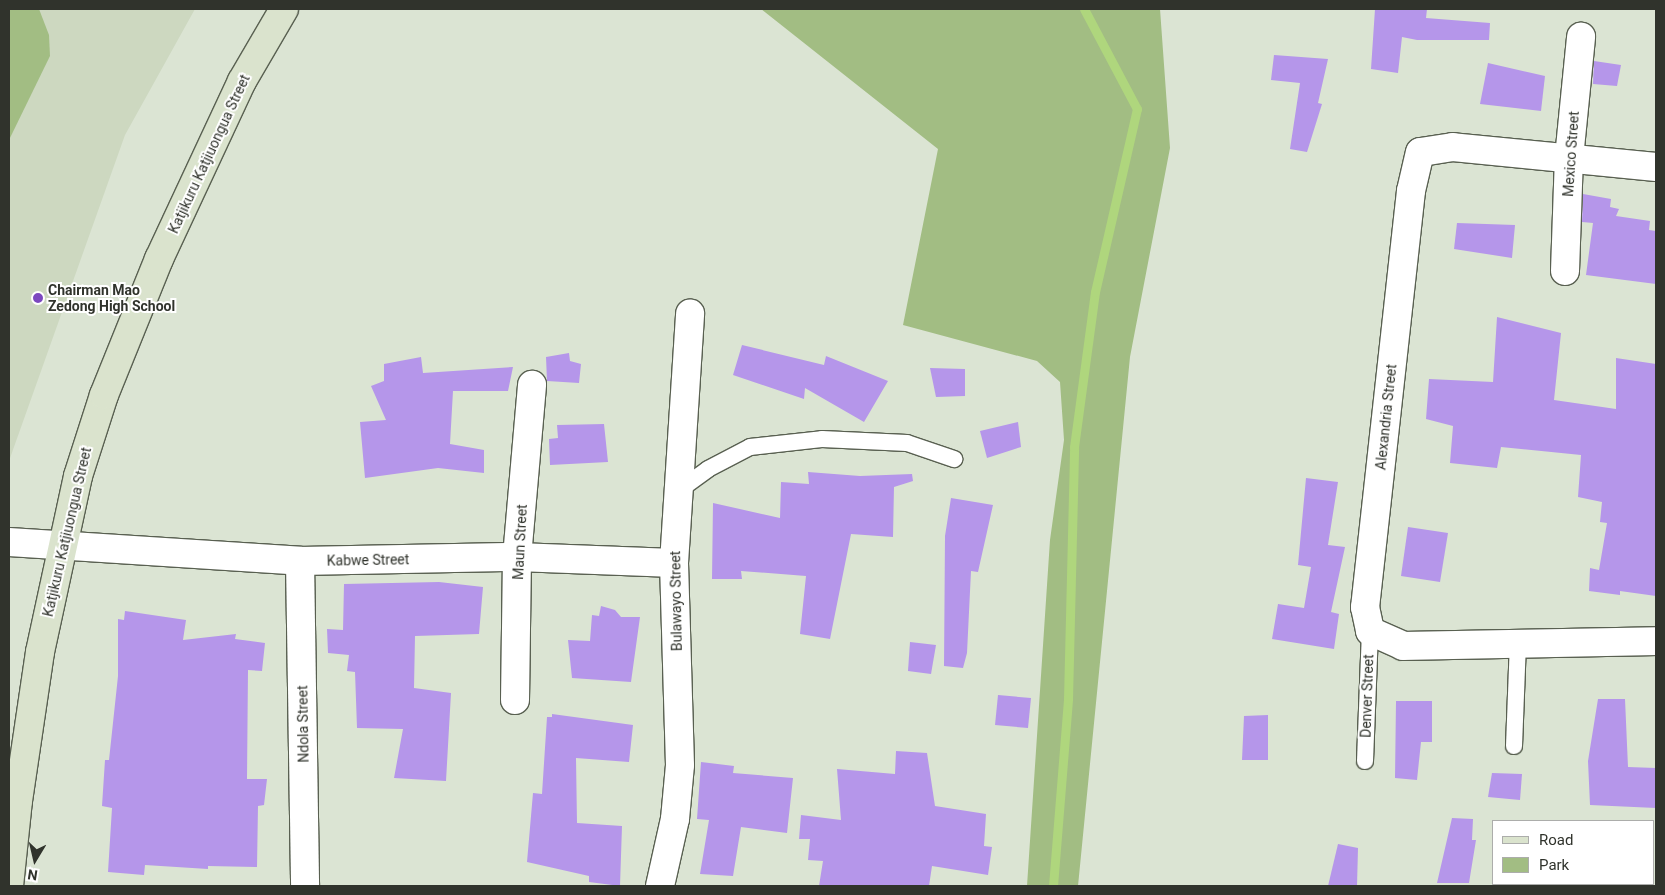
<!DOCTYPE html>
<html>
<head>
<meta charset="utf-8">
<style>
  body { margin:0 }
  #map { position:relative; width:1665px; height:895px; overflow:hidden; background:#dbe4d3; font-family:Roboto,sans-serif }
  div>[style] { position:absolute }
  .built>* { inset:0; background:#cdd8c0 }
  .green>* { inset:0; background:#a2bd83 }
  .stream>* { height:9px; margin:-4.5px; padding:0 4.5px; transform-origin:4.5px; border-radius:4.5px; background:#afd67d }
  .building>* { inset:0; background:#b596ea }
  .roads { filter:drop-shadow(1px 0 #596051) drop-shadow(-1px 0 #596051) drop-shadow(0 1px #596051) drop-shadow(0 -1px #596051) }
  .lane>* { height:16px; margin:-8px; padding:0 8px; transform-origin:8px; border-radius:8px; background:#fff }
  .street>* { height:28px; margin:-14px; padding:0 14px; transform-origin:14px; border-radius:14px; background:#fff }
  .secondary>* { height:28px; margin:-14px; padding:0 14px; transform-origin:14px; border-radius:14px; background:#dae3cd }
  .dots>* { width:14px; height:14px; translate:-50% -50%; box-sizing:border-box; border:2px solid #fff; border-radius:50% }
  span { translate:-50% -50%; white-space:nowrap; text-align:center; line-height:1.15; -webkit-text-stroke:4px #fff; paint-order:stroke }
  .street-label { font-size:14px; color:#30332c }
  .poi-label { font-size:14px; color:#30332c; font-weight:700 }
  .left { translate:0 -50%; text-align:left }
  .frame { position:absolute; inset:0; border:10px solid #30332c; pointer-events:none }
  .legend { position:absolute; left:1492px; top:820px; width:162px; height:65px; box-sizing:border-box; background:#fff; border:1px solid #acadab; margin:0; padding:6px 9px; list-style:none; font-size:15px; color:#30332c }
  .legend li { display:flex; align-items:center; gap:10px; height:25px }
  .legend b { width:25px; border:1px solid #acadab }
  .north { position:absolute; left:10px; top:835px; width:50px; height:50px; -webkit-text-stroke:4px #fff; paint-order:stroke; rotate:189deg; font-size:14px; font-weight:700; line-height:20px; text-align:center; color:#30332c }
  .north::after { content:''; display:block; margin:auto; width:18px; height:22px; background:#30332c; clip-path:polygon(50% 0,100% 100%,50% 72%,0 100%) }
</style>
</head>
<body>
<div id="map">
  <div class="built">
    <div style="clip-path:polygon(9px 9px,195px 9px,125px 135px,9px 461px)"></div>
  </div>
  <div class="green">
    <div style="clip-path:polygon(9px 9px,39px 9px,49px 35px,50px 56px,9px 140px)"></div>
    <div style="clip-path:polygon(761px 9px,1160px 9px,1170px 148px,1130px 357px,1078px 886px,1027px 886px,1050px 540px,1064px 440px,1060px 382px,1037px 361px,903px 325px,938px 149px)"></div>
  </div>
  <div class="stream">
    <div style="left:1053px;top:886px;width:188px;rotate:-85.4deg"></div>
    <div style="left:1068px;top:699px;width:252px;rotate:-88.6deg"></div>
    <div style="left:1074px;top:447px;width:156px;rotate:-82.3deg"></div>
    <div style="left:1095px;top:292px;width:188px;rotate:-77.1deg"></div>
    <div style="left:1137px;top:109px;width:113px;rotate:-117.9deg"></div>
  </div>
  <div class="building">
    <div style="clip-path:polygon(1375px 9px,1427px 9px,1426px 18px,1490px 23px,1489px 40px,1417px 40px,1402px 37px,1398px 73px,1371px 69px)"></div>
    <div style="clip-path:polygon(1274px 55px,1328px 59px,1318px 103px,1322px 104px,1307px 152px,1290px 149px,1300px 83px,1271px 80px)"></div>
    <div style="clip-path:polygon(1594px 61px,1621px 65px,1617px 86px,1593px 84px)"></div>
    <div style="clip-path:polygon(1488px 63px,1545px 76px,1541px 111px,1480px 104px)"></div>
    <div style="clip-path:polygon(1583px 194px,1611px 199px,1610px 207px,1619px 209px,1616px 216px,1650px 221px,1649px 230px,1656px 231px,1656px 284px,1586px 275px,1593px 223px,1582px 222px)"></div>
    <div style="clip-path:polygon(1457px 223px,1515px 225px,1512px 258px,1454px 249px)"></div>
    <div style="clip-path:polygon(1497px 317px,1561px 333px,1554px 400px,1616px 409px,1616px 358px,1656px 364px,1656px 596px,1620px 591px,1620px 595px,1589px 591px,1590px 568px,1599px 570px,1607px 523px,1600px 522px,1602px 502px,1578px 497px,1581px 455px,1501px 447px,1497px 468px,1450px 463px,1453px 426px,1426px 419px,1429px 379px,1493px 382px)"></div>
    <div style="clip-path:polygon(742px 345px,824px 365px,826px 356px,888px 381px,864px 422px,805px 388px,804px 399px,733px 375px)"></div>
    <div style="clip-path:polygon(569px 353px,570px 361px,581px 364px,579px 383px,547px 381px,546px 357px)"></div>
    <div style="clip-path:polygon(421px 357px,423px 373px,513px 367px,508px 391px,453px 391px,450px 444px,484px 450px,484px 473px,438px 468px,365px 478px,360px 422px,386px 420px,371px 386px,384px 381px,384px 364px)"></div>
    <div style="clip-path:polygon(930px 368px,965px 369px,965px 396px,936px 397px)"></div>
    <div style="clip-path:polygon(1018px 422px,1021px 447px,987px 458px,980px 431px)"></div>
    <div style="clip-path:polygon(604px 424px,608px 462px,550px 465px,549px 439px,558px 438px,557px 425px)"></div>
    <div style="clip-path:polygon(808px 472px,860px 476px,912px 474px,913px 481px,894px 487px,893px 537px,851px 534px,830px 639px,800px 634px,806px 576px,741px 571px,742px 579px,712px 579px,713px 503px,780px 518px,781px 482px,809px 484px)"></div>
    <div style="clip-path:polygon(1306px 478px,1338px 482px,1328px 545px,1345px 547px,1331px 612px,1339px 614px,1334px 649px,1272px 639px,1278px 604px,1304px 608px,1311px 567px,1298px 565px)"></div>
    <div style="clip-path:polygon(951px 498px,993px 505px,978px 572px,971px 571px,967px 653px,963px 668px,944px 666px,945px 536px)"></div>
    <div style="clip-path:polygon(1408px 527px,1448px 533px,1440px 582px,1401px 576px)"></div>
    <div style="clip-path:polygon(439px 582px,483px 587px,479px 634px,415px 636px,414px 688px,451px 693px,446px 781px,394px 778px,403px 729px,357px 728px,355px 672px,347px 671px,349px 655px,328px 653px,327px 629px,343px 630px,344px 584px)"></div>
    <div style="clip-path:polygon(601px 606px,615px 610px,621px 617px,640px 617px,631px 682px,572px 678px,568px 640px,590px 641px,592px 615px,599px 616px)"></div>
    <div style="clip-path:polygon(125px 611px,186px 620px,183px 640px,236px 634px,235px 639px,265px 643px,262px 671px,248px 670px,247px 779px,267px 779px,264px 805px,258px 806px,257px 867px,208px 866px,208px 869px,145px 865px,144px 875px,108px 872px,112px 808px,102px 806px,105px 760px,109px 760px,118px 676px,118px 619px,124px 620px)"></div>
    <div style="clip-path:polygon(910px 642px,936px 645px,931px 674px,908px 671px)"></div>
    <div style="clip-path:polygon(998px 695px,1031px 698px,1028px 728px,995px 725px)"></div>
    <div style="clip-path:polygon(1598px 699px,1625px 699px,1628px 767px,1656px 768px,1656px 808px,1590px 805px,1588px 761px)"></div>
    <div style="clip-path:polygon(1396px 701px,1432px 701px,1432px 742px,1421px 742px,1417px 780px,1395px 778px)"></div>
    <div style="clip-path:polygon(552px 714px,633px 725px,629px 762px,576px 758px,577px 823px,622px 826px,620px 886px,589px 882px,589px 876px,527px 862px,533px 793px,542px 794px,547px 717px,552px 717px)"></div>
    <div style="clip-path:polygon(1268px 715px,1268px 760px,1242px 760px,1244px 716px)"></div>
    <div style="clip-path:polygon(896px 751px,927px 753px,935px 806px,986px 814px,984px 846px,992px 847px,988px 875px,932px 866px,929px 886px,819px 886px,823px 861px,808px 860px,810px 839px,799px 839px,801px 815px,841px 820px,837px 769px,895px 774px)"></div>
    <div style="clip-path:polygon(701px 762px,734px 766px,733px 773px,793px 778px,787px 833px,741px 827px,733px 876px,700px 874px,709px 820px,697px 819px)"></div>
    <div style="clip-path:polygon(1492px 773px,1522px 774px,1520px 800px,1488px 797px)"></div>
    <div style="clip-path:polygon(1452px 818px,1473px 819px,1472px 840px,1476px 840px,1469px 883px,1437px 883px)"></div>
    <div style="clip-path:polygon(1338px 844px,1358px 848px,1357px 886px,1328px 886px)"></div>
  </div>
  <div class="roads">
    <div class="lane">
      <div style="left:678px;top:491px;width:37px;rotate:-36deg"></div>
      <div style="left:708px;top:469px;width:47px;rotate:-27.6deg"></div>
      <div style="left:750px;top:447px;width:72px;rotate:-6.3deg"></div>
      <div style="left:822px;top:439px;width:85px;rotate:2.7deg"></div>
      <div style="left:907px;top:443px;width:50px;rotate:18.8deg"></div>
      <div style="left:1514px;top:746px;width:103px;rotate:-87.8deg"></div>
      <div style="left:1365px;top:761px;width:130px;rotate:-87.8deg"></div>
    </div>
    <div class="street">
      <div style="left:1656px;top:167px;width:204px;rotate:-174.4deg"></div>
      <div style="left:1453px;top:147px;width:33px;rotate:171deg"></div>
      <div style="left:1420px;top:152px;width:40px;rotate:103deg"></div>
      <div style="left:1411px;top:191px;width:419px;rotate:96.3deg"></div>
      <div style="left:1365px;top:607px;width:25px;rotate:78deg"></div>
      <div style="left:1370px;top:631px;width:36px;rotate:24deg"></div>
      <div style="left:1403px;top:646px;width:253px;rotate:-1.1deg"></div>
      <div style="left:1565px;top:271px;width:113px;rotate:-88deg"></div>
      <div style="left:1569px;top:158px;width:122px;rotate:-84.3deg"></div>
      <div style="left:9px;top:542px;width:292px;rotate:3.7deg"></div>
      <div style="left:300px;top:561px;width:217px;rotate:-1.1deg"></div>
      <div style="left:517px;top:557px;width:157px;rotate:2.2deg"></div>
      <div style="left:300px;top:561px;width:325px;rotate:89.1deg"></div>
      <div style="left:515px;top:700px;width:143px;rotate:-89.2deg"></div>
      <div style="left:517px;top:557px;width:173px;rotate:-85deg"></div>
      <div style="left:660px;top:886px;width:69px;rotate:-77.4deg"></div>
      <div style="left:675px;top:819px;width:54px;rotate:-84.7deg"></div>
      <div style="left:680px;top:765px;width:202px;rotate:-91.7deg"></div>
      <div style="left:674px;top:563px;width:250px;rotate:-86.3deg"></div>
    </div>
    <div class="secondary">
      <div style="left:9px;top:886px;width:85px;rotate:-84deg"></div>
      <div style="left:18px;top:801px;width:151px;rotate:-81.6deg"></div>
      <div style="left:40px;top:652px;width:180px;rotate:-77.8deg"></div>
      <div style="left:78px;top:476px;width:85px;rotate:-72.2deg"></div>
      <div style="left:104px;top:395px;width:147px;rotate:-68deg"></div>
      <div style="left:159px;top:259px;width:196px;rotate:-65deg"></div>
      <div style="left:242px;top:81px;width:83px;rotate:-59.7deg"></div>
    </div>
  </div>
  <div class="dots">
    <div style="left:38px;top:298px;background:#7c48bf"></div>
  </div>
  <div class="street-label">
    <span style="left:209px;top:154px;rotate:-65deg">Katjikuru Katjiuongua Street</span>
    <span style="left:1571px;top:154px;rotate:-86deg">Mexico Street</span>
    <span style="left:1386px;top:417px;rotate:-84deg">Alexandria Street</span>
    <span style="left:67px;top:532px;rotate:-77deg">Katjikuru Katjiuongua Street</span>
    <span style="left:520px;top:542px;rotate:-87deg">Maun Street</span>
    <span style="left:368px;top:560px;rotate:-1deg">Kabwe Street</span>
    <span style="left:676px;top:601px;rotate:-91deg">Bulawayo Street</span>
    <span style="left:1367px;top:696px;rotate:-88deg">Denver Street</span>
    <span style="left:303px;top:724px;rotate:-91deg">Ndola Street</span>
  </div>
  <div class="poi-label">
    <span class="left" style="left:48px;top:298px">Chairman Mao<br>Zedong High School</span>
  </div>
  <div class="frame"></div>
  <ul class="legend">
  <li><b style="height:6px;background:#dae3cd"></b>Road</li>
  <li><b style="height:14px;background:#a2bd83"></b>Park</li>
  </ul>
  <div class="north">N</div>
</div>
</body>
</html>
